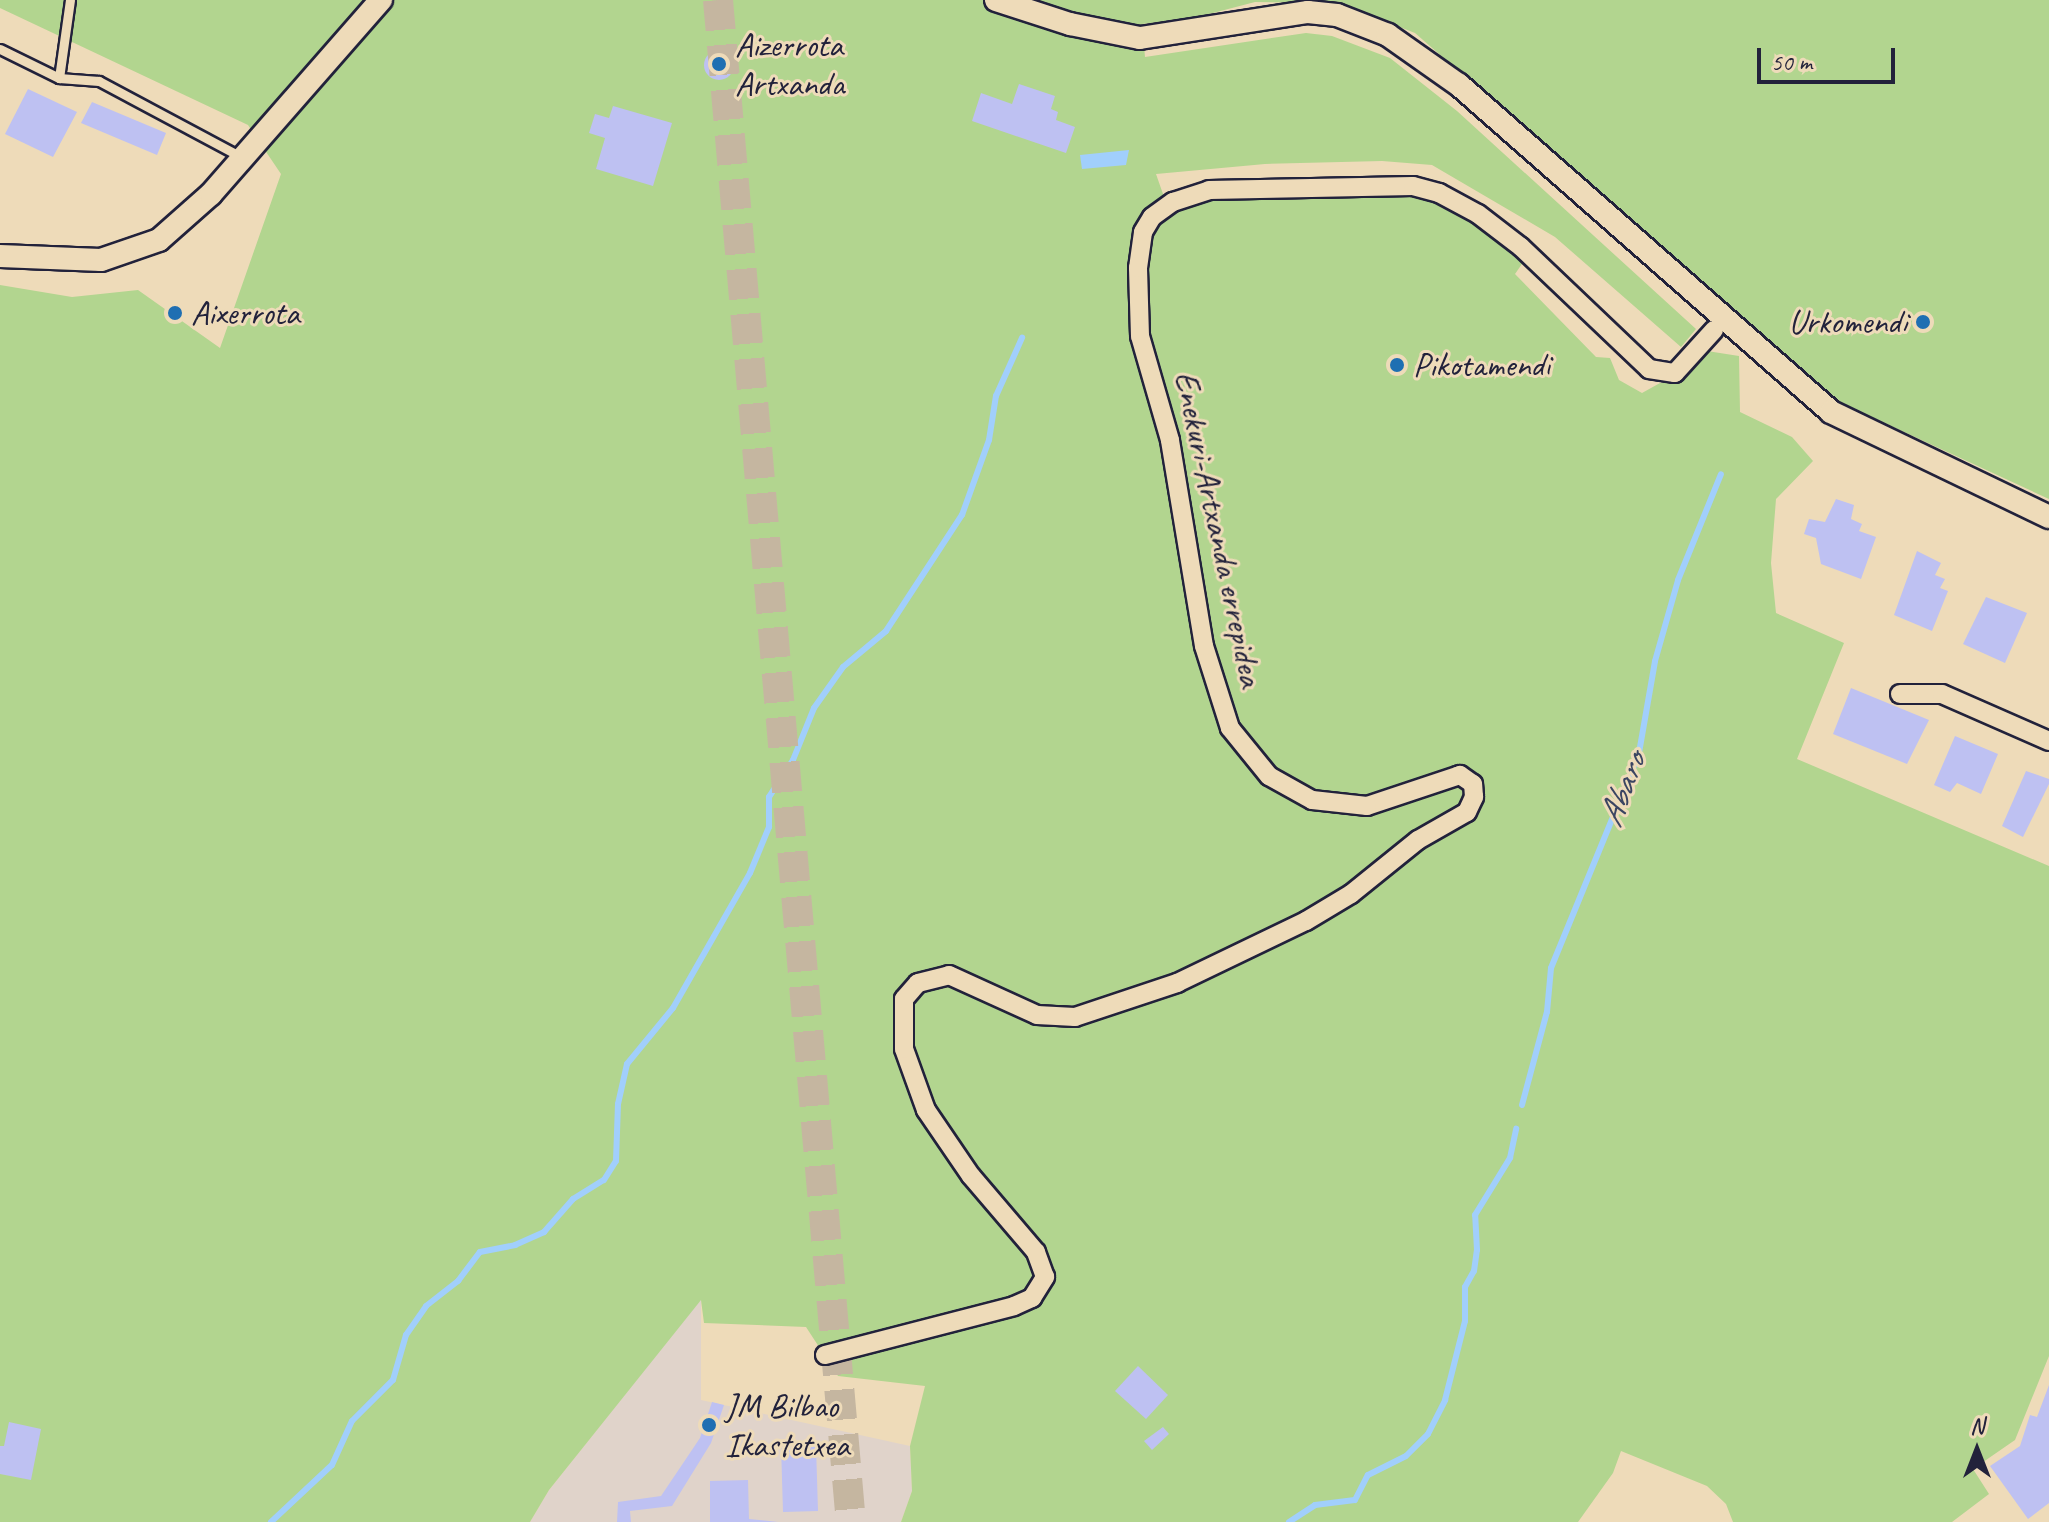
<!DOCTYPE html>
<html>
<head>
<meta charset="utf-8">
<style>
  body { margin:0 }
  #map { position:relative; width:2049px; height:1522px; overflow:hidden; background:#eedbb9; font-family:Caveat,sans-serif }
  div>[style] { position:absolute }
  .built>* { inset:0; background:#e0d3ca }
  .green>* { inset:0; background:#b2d58f }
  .water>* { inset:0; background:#a1cffc }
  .stream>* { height:6px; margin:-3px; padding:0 3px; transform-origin:3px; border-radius:3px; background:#a1cffc }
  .building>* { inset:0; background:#bec1f2 }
  .round { border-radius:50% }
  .trunk-tunnel>* { height:30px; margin-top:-15px; transform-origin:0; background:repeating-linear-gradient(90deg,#c5b6a0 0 30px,transparent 0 45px) }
  .roads { filter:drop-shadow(2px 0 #22223b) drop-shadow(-2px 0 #22223b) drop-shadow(0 2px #22223b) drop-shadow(0 -2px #22223b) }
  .service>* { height:9px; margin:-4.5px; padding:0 4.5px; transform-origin:4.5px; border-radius:4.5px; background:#eedbb9 }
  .minor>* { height:18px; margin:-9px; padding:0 9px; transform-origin:9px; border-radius:9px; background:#eedbb9 }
  .tertiary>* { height:22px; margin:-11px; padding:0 11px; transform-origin:11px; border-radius:11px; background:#eedbb9 }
  .dots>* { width:22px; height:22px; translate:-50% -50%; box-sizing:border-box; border:4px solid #eedbb9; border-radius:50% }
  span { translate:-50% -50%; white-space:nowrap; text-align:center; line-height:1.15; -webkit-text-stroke:6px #eedbb9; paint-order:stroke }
  .poi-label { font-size:34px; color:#22223b }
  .left { translate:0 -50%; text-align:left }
  .right { translate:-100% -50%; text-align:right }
  .street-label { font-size:34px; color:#22223b }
  .water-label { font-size:36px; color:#3b4562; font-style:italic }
  .north { position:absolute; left:1937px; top:1410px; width:80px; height:80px; -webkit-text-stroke:6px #eedbb9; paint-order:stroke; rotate:0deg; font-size:22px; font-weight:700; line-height:32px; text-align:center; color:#22223b }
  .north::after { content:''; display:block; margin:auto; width:28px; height:36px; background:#22223b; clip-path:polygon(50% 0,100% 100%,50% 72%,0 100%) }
  .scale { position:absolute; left:1757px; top:48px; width:138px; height:36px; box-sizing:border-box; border:4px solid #22223b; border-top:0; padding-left:10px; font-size:24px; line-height:28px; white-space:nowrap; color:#22223b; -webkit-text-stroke:6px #eedbb9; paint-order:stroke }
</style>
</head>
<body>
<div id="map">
  <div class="built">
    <div style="clip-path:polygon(701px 1299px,701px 1400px,910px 1446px,912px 1491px,901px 1522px,530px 1522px,549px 1490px)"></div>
  </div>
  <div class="green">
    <div style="clip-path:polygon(0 0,2049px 0,2049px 499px,1837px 401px,1415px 33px,1338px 3px,1255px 2px,1190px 19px,1142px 24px,1145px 57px,1306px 33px,1332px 36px,1390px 58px,1457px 111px,1696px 329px,1681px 347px,1555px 237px,1432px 165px,1382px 161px,1265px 164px,1156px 174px,1170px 214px,1197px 200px,1362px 193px,1434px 199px,1464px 213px,1524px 261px,1515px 274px,1596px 357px,1610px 358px,1619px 380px,1642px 393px,1660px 383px,1681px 381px,1707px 351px,1739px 356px,1740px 412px,1792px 437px,1813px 461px,1776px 499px,1771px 563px,1776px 613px,1844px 643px,1797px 759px,2049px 866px,2049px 1356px,2015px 1440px,1973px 1469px,1989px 1494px,1952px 1522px,1733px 1522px,1726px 1504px,1707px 1486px,1621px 1451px,1613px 1473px,1578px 1522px,901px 1522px,912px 1491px,910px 1446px,925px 1386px,838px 1376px,806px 1327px,704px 1323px,701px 1300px,549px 1490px,530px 1522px,0 1522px,0 285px,72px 297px,138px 290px,220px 348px,281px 174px,248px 125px,0 8px)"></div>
  </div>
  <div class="water">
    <div style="clip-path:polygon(1129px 150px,1126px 165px,1082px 169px,1080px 155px)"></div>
  </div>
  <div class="stream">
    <div style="left:1522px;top:1105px;width:96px;rotate:-75deg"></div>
    <div style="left:1547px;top:1012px;width:44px;rotate:-84.8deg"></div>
    <div style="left:1551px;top:968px;width:232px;rotate:-67.7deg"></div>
    <div style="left:1639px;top:753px;width:93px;rotate:-80.1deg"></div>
    <div style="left:1655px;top:661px;width:84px;rotate:-74.1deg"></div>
    <div style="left:1678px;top:580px;width:114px;rotate:-67.9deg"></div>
    <div style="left:271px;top:1522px;width:83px;rotate:-43.1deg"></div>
    <div style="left:332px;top:1465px;width:48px;rotate:-65.6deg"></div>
    <div style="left:352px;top:1421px;width:58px;rotate:-45deg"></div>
    <div style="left:393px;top:1380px;width:47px;rotate:-73.9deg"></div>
    <div style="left:406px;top:1335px;width:35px;rotate:-55deg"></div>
    <div style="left:426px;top:1306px;width:41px;rotate:-38deg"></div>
    <div style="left:458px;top:1281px;width:36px;rotate:-53deg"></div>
    <div style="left:480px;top:1252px;width:36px;rotate:-11deg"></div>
    <div style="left:515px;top:1245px;width:32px;rotate:-24deg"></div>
    <div style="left:544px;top:1232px;width:44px;rotate:-48.7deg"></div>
    <div style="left:573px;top:1199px;width:36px;rotate:-32deg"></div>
    <div style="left:604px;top:1180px;width:22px;rotate:-58deg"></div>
    <div style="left:616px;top:1161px;width:57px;rotate:-88deg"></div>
    <div style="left:618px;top:1104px;width:41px;rotate:-77.3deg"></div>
    <div style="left:627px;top:1064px;width:72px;rotate:-50.6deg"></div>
    <div style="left:673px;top:1008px;width:155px;rotate:-60.3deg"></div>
    <div style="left:750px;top:873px;width:50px;rotate:-67.6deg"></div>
    <div style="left:769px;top:827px;width:30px;rotate:-90deg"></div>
    <div style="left:769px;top:797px;width:44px;rotate:-57deg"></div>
    <div style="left:793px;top:760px;width:56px;rotate:-68deg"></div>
    <div style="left:814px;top:708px;width:50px;rotate:-54.7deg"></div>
    <div style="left:843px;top:667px;width:56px;rotate:-39.9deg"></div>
    <div style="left:886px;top:631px;width:139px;rotate:-56.8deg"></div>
    <div style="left:962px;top:515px;width:80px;rotate:-70.2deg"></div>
    <div style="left:989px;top:440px;width:45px;rotate:-81deg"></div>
    <div style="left:996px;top:396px;width:64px;rotate:-65.9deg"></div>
    <div style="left:1289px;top:1522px;width:31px;rotate:-33deg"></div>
    <div style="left:1315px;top:1505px;width:40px;rotate:-7.1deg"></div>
    <div style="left:1355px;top:1500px;width:28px;rotate:-63deg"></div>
    <div style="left:1368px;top:1475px;width:42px;rotate:-26.6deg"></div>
    <div style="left:1406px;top:1456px;width:31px;rotate:-45deg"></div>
    <div style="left:1428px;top:1434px;width:38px;rotate:-63deg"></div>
    <div style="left:1445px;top:1400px;width:81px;rotate:-75.8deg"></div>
    <div style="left:1465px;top:1321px;width:34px;rotate:-90deg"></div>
    <div style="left:1465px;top:1287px;width:18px;rotate:-61deg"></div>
    <div style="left:1474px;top:1271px;width:21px;rotate:-82deg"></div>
    <div style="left:1477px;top:1250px;width:35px;rotate:-93deg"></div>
    <div style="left:1475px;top:1215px;width:67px;rotate:-58.4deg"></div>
    <div style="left:1510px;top:1158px;width:30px;rotate:-78deg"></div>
  </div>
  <div class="building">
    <div class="round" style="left:704px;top:50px;width:30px;height:30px"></div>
    <div style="clip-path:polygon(1019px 84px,1055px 96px,1051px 109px,1058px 112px,1056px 120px,1075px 127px,1066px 153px,972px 121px,981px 93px,1012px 104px)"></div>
    <div style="clip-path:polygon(28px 89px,77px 112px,53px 157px,5px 134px)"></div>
    <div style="clip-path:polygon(92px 102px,166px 133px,157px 155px,81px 123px)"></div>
    <div style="clip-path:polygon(613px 106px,672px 123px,653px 186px,596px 169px,605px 138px,589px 133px,595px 114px,609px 118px)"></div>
    <div style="clip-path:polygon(1836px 499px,1854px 505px,1851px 519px,1862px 524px,1859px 531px,1876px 537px,1861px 579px,1821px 564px,1816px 538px,1804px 534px,1809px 519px,1825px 522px)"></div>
    <div style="clip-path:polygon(1917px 551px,1941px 563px,1935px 575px,1945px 579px,1940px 588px,1948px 591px,1932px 631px,1894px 615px)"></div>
    <div style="clip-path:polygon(1986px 597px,2027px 613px,2005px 663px,1963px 644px)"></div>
    <div style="clip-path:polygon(1851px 688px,1929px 720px,1907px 764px,1833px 734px)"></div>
    <div style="clip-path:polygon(1955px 736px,1998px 754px,1981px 794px,1957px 783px,1950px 792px,1934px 785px)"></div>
    <div style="clip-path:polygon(2026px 771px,2049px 779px,2049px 784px,2023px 837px,2002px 826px)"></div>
    <div style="clip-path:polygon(1138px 1366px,1168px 1395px,1146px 1419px,1115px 1391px)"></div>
    <div style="clip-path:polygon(2049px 1385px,2049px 1503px,2028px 1519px,1990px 1466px,2020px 1446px,2030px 1415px,2037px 1417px)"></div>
    <div style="clip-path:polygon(712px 1402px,724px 1405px,711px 1443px,672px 1506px,630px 1511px,631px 1522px,617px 1522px,618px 1502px,661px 1496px,700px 1438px)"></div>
    <div style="clip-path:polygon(9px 1422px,41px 1429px,31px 1480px,0 1474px,0 1446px,4px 1446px)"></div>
    <div style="clip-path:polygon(1163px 1427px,1169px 1434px,1152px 1450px,1144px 1441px)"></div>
    <div style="clip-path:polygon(781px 1446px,816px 1446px,818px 1511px,783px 1512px)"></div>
    <div style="clip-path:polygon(748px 1480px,749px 1519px,778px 1522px,710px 1522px,710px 1481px)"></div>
  </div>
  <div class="trunk-tunnel">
    <div style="left:718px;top:0;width:1528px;rotate:85.01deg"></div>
  </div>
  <div class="roads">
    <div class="service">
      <div style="left:0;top:49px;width:66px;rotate:26.2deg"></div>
      <div style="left:59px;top:78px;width:40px;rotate:4.3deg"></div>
      <div style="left:99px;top:81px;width:163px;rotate:28.1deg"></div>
      <div style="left:59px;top:78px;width:79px;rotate:-82deg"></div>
    </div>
    <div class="minor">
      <div style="left:1900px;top:694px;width:42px"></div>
      <div style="left:1942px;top:694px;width:117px;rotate:23.7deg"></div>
      <div style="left:825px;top:1355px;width:195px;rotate:-14.5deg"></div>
      <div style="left:1014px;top:1306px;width:20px;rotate:-24deg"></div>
      <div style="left:1032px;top:1298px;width:25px;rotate:-58deg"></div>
      <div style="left:1045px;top:1277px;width:27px;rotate:-110deg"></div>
      <div style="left:1036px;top:1252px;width:100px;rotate:-130.5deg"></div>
      <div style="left:971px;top:1176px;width:80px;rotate:-124.3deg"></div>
      <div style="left:926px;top:1110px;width:65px;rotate:-109.8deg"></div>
      <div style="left:904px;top:1049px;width:50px;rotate:-90deg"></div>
      <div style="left:904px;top:999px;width:21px;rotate:-49deg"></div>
      <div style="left:918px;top:983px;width:32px;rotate:-14deg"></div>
      <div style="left:949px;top:975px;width:97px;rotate:24.4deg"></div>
      <div style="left:1037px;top:1015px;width:38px;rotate:3deg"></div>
      <div style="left:1075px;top:1017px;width:108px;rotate:-18.4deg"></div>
      <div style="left:1177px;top:983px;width:143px;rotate:-25.7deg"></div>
      <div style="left:1306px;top:921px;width:52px;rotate:-31deg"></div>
      <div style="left:1351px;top:894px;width:86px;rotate:-38.9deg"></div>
      <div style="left:1418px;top:840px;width:56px;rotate:-29.7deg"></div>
      <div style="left:1467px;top:812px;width:17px;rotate:-65deg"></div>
      <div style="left:1474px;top:797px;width:13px;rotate:-94deg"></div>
      <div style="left:1473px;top:784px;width:16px;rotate:-145deg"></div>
      <div style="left:1460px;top:775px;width:98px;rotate:161.6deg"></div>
      <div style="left:1367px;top:806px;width:55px;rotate:-173.8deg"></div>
      <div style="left:1312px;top:800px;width:49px;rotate:-150.8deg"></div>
      <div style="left:1269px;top:776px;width:62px;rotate:-129.1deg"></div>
      <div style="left:1230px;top:728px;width:86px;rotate:-107.6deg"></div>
      <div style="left:1204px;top:646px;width:209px;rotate:-99.4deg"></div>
      <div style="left:1170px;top:440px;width:108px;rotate:-106.1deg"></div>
      <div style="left:1140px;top:336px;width:68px;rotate:-91.7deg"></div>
      <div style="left:1138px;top:268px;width:36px;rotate:-82deg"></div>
      <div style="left:1143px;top:232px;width:17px;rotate:-59deg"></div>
      <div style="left:1152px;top:217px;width:26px;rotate:-36deg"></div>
      <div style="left:1173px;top:202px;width:38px;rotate:-18deg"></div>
      <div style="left:1209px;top:190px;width:204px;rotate:-1.1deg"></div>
      <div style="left:1413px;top:186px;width:27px;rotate:15deg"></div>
      <div style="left:1439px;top:193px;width:44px;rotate:28.3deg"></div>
      <div style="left:1478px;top:214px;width:54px;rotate:37.5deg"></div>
      <div style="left:1521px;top:247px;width:177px;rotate:43.6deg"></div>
      <div style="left:1649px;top:369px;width:26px;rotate:9deg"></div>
      <div style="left:1675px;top:373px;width:58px;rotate:-47.8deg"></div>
    </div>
    <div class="tertiary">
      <div style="left:996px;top:0;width:78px;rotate:18deg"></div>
      <div style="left:1070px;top:24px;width:71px;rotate:11.3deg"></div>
      <div style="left:1140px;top:38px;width:170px;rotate:-8.8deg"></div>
      <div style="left:1308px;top:12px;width:29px;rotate:6deg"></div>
      <div style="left:1337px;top:15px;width:55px;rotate:21.4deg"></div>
      <div style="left:1388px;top:35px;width:87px;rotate:35.2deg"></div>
      <div style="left:1459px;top:85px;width:495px;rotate:41.3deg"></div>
      <div style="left:1831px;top:412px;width:242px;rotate:25.7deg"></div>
      <div style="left:0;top:256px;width:101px;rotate:2.3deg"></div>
      <div style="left:101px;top:260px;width:61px;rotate:-19deg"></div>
      <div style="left:159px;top:240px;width:69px;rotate:-41.5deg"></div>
      <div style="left:211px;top:194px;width:258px;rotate:-48.8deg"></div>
    </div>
  </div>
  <div class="dots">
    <div style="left:719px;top:64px;background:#1f6fb2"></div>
    <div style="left:175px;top:313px;background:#1f6fb2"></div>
    <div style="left:1923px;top:322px;background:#1f6fb2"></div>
    <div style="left:1397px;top:365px;background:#1f6fb2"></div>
    <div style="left:709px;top:1425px;background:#1f6fb2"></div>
  </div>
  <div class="poi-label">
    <span class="left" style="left:735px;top:64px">Aizerrota<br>Artxanda</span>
    <span class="left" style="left:191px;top:313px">Aixerrota</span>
    <span class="right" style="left:1907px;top:322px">Urkomendi</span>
    <span class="left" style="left:1413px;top:365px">Pikotamendi</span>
    <span class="left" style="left:725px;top:1425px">JM Bilbao<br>Ikastetxea</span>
  </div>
  <div class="street-label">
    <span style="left:1219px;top:529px;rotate:78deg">Enekuri-Artxanda errepidea</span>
  </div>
  <div class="water-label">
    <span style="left:1622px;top:790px;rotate:-69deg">Abaro</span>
  </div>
  <div class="north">N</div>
  <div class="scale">50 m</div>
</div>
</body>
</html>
